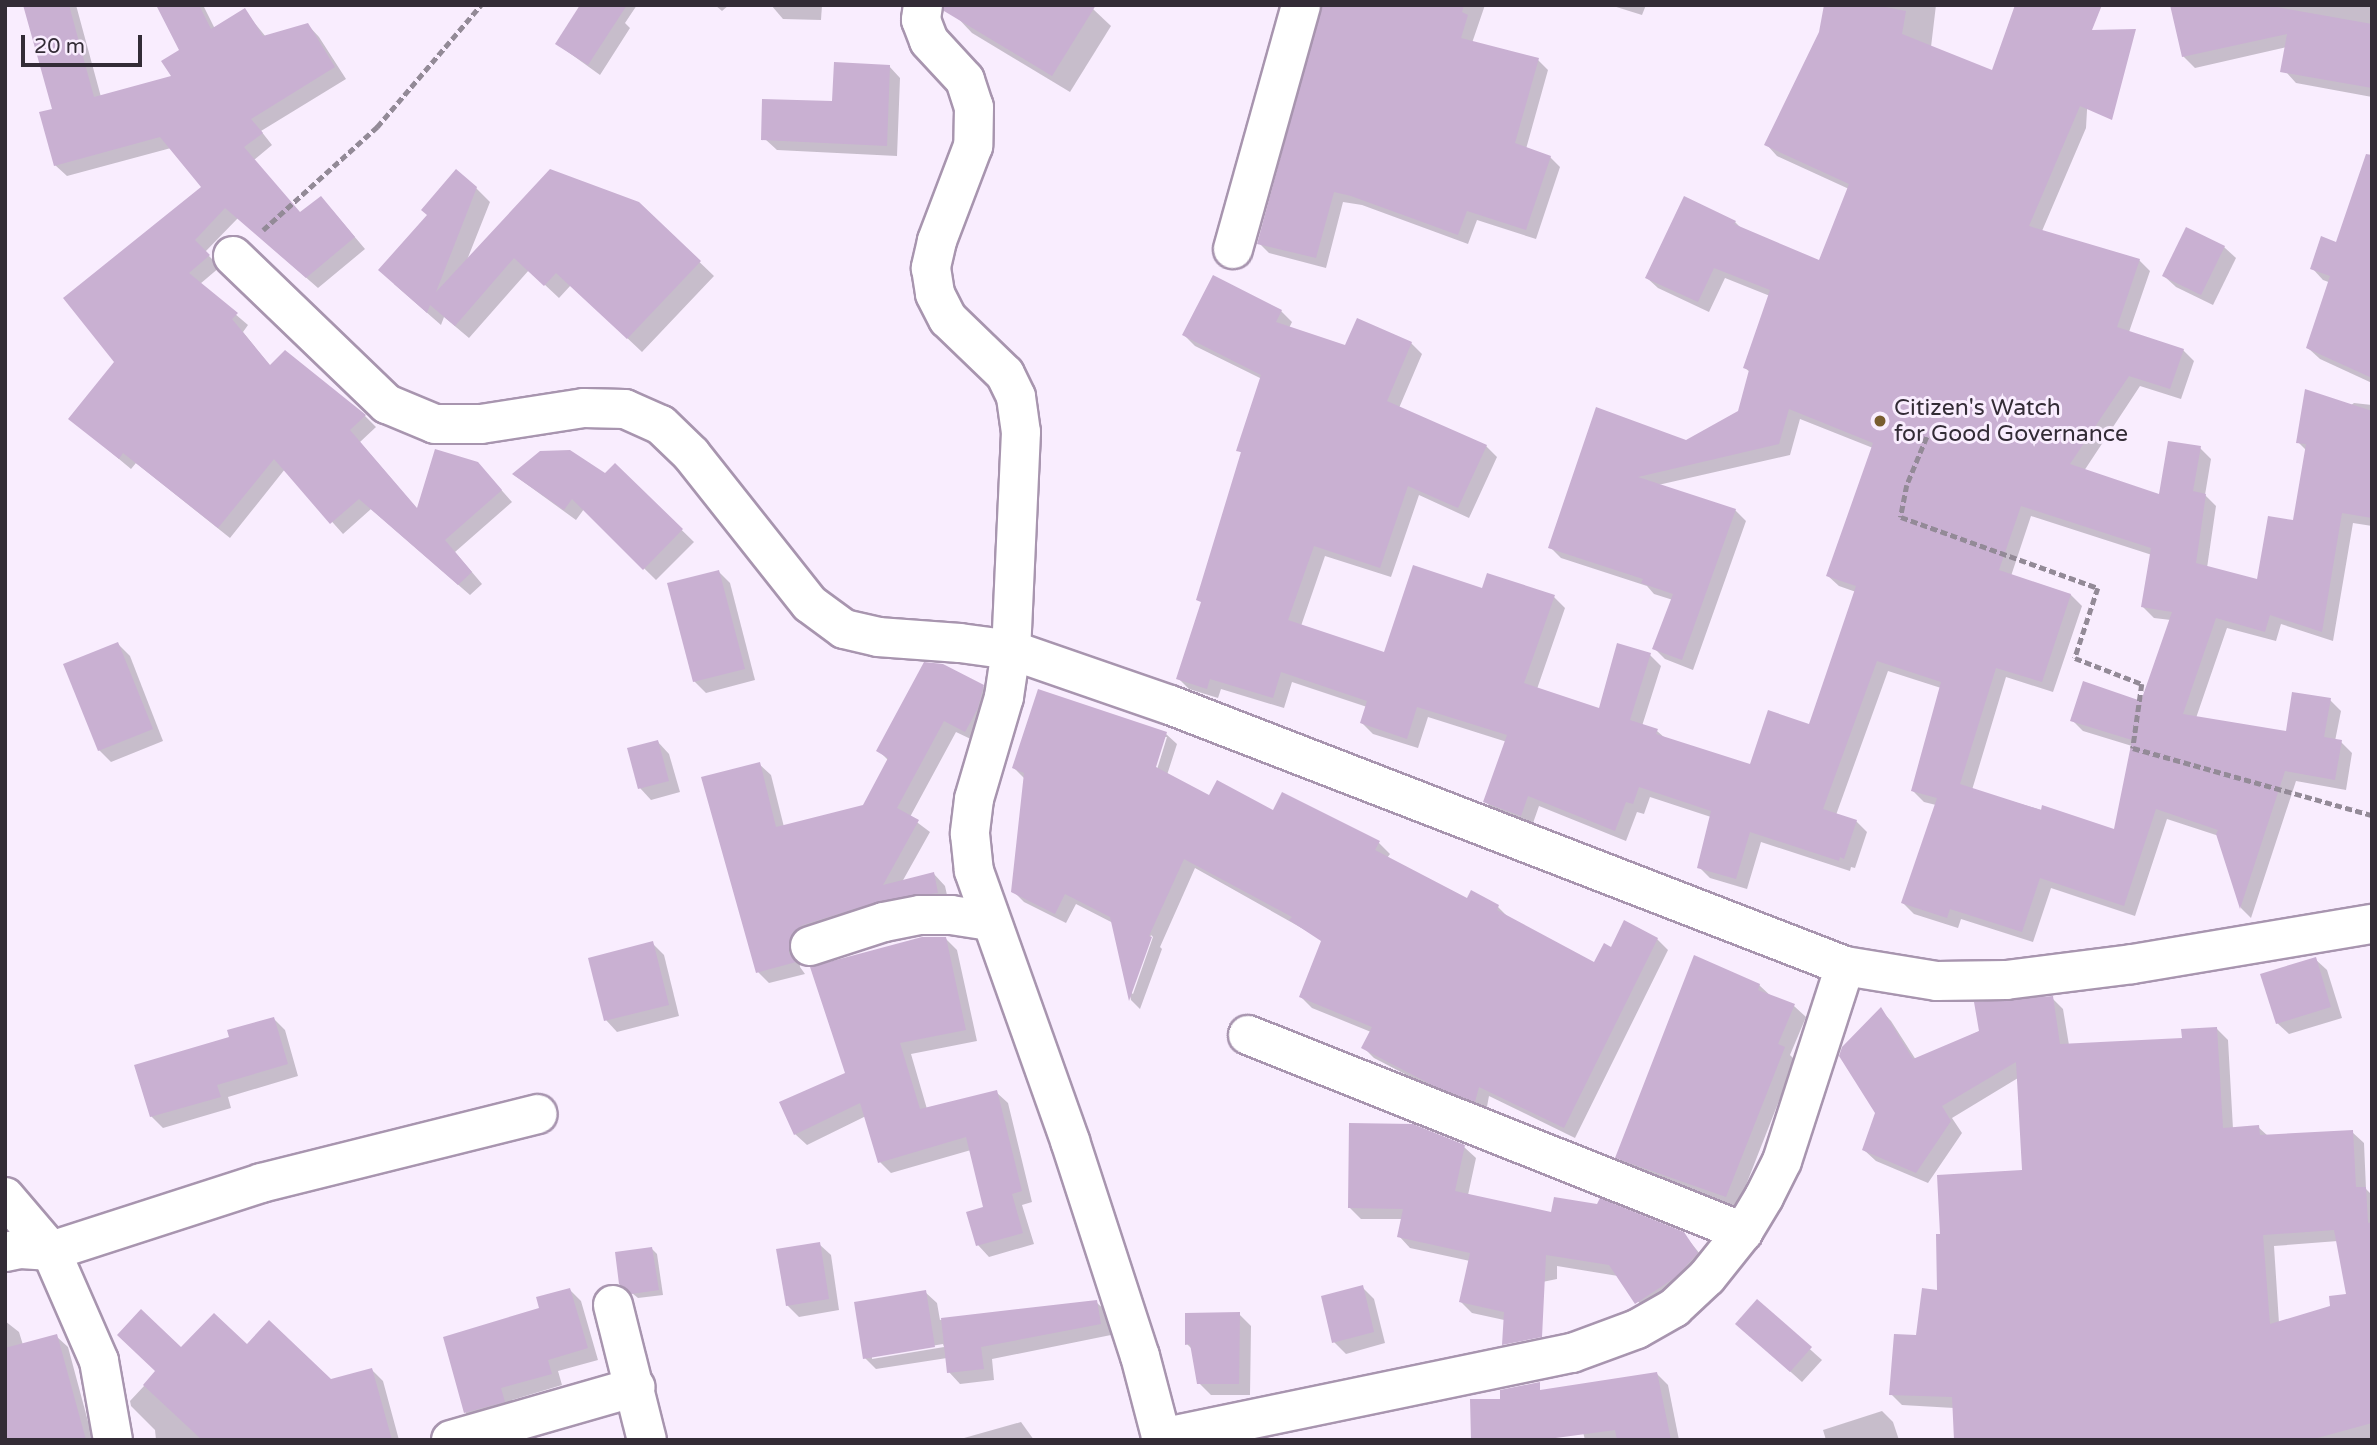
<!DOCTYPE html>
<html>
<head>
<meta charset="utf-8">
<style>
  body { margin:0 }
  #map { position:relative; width:2377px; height:1445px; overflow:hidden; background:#f9edfe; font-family:"Varela Round",sans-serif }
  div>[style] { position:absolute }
  .shadow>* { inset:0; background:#0003 }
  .building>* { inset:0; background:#c9b0d2 }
  .path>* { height:4.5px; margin-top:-2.25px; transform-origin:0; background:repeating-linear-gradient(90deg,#938a97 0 7px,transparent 0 10.5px) }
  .roads { filter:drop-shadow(2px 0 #a895af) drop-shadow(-2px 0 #a895af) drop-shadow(0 2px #a895af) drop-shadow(0 -2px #a895af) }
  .minor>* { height:38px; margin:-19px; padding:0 19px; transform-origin:19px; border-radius:19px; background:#fff }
  .dots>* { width:19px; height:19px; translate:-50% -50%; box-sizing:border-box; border:4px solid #f9edfe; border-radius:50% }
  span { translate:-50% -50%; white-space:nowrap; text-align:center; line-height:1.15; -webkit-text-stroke:6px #f9edfe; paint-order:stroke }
  .poi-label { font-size:23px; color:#332c36 }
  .left { translate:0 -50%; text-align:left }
  .frame { position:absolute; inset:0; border:7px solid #332c36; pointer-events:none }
  .scale { position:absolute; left:21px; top:35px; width:121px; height:32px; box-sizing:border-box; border:4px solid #332c36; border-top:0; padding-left:9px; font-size:21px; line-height:24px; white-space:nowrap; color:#332c36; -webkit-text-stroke:5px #f9edfe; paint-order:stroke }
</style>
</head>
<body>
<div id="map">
  <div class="shadow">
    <div style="clip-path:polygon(25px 5px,76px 5px,101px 97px,174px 77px,181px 51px,158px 5px,203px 5px,215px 29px,244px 10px,266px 37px,308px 25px,319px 37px,346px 79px,261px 131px,272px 145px,254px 160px,301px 214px,332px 210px,365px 249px,318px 288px,238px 218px,205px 252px,220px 267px,200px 284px,248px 325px,243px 332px,271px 367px,365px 416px,376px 427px,360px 442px,418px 510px,489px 476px,512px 502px,455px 552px,482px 584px,470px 595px,371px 509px,343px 534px,285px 469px,230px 538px,136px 463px,131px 469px,71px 419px,116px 362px,203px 187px,171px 148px,67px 176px,55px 165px,54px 110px)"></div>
    <div style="clip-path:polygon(582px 5px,637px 5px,625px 23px,630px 28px,600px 75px,557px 44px)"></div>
    <div style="clip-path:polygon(715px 5px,729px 5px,722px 11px)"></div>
    <div style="clip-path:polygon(771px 5px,822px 5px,821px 20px,783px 19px)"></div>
    <div style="clip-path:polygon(1323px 5px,1485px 5px,1472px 43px,1538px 60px,1548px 70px,1526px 149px,1550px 157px,1560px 167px,1536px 239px,1477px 220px,1468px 244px,1362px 205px,1343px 202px,1326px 268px,1269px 253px,1259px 243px)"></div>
    <div style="clip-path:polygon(1610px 5px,1646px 5px,1642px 15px)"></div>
    <div style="clip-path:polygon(evenodd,1826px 5px,1936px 5px,1931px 47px,1993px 72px,2093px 5px,2086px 128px,2042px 231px,2139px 260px,2150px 271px,2129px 332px,2183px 350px,2194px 361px,2181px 399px,2140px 386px,2084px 471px,2161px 497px,2200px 448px,2211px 459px,2205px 495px,2216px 506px,2207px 568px,2259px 582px,2294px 522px,2307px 451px,2298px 442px,2354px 403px,2372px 405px,2372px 526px,2353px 523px,2333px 641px,2281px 624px,2276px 641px,2227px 628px,2196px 718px,2288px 733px,2330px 700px,2341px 711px,2335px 741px,2341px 742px,2352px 753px,2346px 790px,2296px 781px,2251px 918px,2241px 908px,2219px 836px,2167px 819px,2135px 916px,2051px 888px,2033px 942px,1961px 919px,1958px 928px,1914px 914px,1903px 903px,1936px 805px,1924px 802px,1913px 791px,1941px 688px,1888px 671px,1836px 815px,1856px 821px,1867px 832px,1855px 868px,1851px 867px,1850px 871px,1761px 842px,1747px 889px,1710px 878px,1699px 867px,1711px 817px,1650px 797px,1644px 814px,1637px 812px,1626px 841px,1539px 806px,1532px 826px,1496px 812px,1485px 801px,1507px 742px,1428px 717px,1418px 748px,1373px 734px,1362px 723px,1367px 707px,1292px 682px,1284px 708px,1221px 689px,1218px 698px,1189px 689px,1178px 678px,1203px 604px,1243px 454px,1238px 450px,1262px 379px,1195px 346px,1184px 335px,1281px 311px,1292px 322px,1289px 328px,1346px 347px,1411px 343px,1422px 354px,1399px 408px,1486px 446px,1497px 457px,1469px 518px,1419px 495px,1391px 577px,1325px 556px,1301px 626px,1385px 654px,1483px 591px,1554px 597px,1565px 608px,1537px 689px,1600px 710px,1650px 655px,1661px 666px,1642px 726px,1657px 731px,1665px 738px,1751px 766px,1810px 726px,1856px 592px,1839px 586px,1828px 576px,1873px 448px,1800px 419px,1790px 455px,1658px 485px,1735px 510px,1746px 521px,1693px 670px,1665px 659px,1654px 648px,1673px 600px,1654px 594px,1647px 586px,1561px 558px,1550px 547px,1598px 409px,1686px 442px,1740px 412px,1751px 373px,1745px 368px,1770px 296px,1725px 278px,1709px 312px,1658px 288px,1647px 278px,1735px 222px,1743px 230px,1820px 262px,1849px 189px,1777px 156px,1767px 145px,1820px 33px,1826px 5px,2031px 516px,2152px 555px,2143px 607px,2154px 618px,2171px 620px,2142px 703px,2072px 720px,2083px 731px,2132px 746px,2115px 831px,1972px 790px,2006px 677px,2053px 692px,2082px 606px,2071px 595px,2011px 576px,2031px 516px)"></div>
    <div style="clip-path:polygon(2172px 5px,2372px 5px,2372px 97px,2296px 83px,2285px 71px,2287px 47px,2195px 68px,2183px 56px)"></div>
    <div style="clip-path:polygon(1093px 9px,1111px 26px,1070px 92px,972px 33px,955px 15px)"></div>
    <div style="clip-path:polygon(889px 66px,900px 78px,897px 156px,777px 150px,765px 139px,834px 103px)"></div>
    <div style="clip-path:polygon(476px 188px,490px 202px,467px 260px,638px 203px,714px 276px,642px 352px,571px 285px,559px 298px,529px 270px,469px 338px,444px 317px,441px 325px,394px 284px)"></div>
    <div style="clip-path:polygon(2322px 238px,2353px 291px,2323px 280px,2312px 268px)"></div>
    <div style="clip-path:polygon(2224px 247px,2236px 258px,2213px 305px,2176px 287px,2164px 276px)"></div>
    <div style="clip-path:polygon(2372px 282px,2372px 383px,2320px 359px,2308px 348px)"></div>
    <div style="clip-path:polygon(615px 465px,694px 542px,656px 580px,584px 509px,576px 520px,514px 475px,605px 476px)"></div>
    <div style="clip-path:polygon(719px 572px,730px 583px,755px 680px,706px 693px,694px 681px)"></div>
    <div style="clip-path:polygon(118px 644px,130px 656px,163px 741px,111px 762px,99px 750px)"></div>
    <div style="clip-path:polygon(983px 686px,994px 698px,977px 742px,956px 732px,910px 817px,930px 832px,902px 882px,934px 874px,945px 886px,949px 904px,799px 954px,800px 967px,805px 974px,769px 983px,758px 972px,759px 764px,771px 775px,784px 827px,864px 807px,889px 761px,879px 751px)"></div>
    <div style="clip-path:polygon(evenodd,1166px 734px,1177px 744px,1167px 775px,1210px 797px,1274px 812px,1379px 843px,1390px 854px,1387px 858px,1468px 900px,1498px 907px,1509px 918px,1595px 964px,1611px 949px,1657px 939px,1668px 950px,1575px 1138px,1489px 1096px,1486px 1112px,1447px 1096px,1374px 1058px,1363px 1047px,1371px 1032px,1312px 1008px,1301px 997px,1330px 944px,1195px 868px,1160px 947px,1162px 949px,1140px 1009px,1131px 1000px,1113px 923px,1076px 904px,1066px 923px,1024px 902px,1013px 891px,1025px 779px,1014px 768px,1166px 734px,1164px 737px,1167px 737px,1155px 776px,1151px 775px,1164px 737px,1166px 734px,1151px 935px,1153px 937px,1133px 994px,1130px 992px,1151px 935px)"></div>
    <div style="clip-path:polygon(658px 742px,669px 754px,680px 792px,651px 800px,640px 788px)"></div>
    <div style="clip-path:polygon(922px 939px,946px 939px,957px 950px,977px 1041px,911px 1054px,927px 1109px,996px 1092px,1008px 1103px,1032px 1202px,1022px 1205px,1034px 1244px,989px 1257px,978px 1245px,985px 1208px,971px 1150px,891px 1173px,880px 1162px,866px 1116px,807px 1145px,795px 1134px,847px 1074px,812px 968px)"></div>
    <div style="clip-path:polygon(652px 943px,664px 955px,679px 1016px,617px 1032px,606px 1020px)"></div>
    <div style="clip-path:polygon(2315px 959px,2327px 970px,2342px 1018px,2289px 1034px,2277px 1023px)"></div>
    <div style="clip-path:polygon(1759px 985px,1772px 997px,1794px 1006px,1806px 1017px,1790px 1055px,1795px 1060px,1737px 1208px,1629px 1169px,1617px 1157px)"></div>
    <div style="clip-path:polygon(evenodd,2052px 998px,2063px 1009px,2069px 1045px,2184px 1039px,2217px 1029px,2228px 1040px,2233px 1129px,2258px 1127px,2268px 1136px,2352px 1132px,2364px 1143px,2366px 1189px,2372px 1195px,2372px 1440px,1956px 1440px,1954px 1408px,1902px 1405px,1891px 1394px,1939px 1292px,2024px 1172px,2018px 1078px,1952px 1118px,1962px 1133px,1928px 1183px,1876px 1161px,1864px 1150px,1877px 1113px,1881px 1010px,1891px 1021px,1916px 1060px,2052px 998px,2338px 1241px,2348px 1295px,2332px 1308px,2279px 1323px,2274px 1246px,2338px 1241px)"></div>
    <div style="clip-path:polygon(273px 1018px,285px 1030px,298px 1076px,228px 1097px,231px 1108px,163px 1128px,151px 1116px,231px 1038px)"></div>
    <div style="clip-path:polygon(1464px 1147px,1476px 1158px,1468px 1195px,1553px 1214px,1683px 1233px,1709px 1265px,1648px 1314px,1618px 1276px,1557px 1266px,1557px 1279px,1513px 1288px,1518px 1323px,1472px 1313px,1461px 1302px,1470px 1261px,1410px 1248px,1399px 1236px,1402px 1219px,1361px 1219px,1349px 1207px)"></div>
    <div style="clip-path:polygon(819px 1244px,831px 1255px,839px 1310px,799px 1317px,787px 1305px)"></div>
    <div style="clip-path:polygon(652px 1249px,657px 1254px,663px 1295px,638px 1298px,627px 1289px)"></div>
    <div style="clip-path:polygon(1362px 1287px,1374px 1299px,1385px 1343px,1346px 1354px,1334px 1342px)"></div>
    <div style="clip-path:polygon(570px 1290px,581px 1301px,598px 1360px,558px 1371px,562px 1385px,512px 1400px,516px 1413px,477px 1424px,466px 1413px,445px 1338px,541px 1310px)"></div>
    <div style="clip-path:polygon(evenodd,925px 1292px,937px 1303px,940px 1320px,1096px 1302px,1108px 1313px,1111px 1335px,992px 1359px,994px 1380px,960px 1384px,949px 1372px,947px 1358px,876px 1369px,865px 1358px,925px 1292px,943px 1344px,944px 1347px,872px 1359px,872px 1356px,943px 1344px)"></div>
    <div style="clip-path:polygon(1757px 1302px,1822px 1360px,1802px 1382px,1737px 1324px)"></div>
    <div style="clip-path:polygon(1239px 1314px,1251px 1326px,1250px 1395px,1211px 1395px,1199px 1383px,1193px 1350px,1187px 1344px)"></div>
    <div style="clip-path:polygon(5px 1321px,19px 1332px,23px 1345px,56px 1336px,68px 1347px,93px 1440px,5px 1440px)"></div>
    <div style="clip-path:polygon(247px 1346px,331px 1381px,372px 1370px,383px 1381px,399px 1440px,156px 1440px,155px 1430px,131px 1406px,130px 1401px,158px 1371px,181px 1349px)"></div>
    <div style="clip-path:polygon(1657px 1374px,1668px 1385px,1679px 1440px,1585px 1440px,1572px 1387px)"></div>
    <div style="clip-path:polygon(1882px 1411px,1893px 1422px,1899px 1440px,1826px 1440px,1823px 1430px)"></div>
    <div style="clip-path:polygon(1021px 1422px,1034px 1440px,957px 1440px)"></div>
  </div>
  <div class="building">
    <div style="clip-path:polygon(23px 5px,69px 5px,94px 97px,171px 76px,161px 61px,179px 50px,156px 5px,199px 5px,211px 29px,245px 8px,263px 36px,308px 23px,335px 67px,251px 119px,263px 133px,244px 147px,300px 212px,321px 196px,355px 237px,306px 278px,225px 208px,195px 240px,210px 255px,189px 273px,238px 313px,232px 319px,270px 365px,285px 350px,366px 415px,350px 430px,417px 508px,435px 449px,478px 462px,502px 490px,445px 540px,472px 572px,458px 585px,359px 499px,330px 524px,274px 459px,218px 528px,123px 453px,119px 459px,68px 419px,114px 362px,63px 298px,201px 187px,160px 137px,54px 166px,39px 112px,52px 109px)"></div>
    <div style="clip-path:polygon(580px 5px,627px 5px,588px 65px,555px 44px)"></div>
    <div style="clip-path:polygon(944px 5px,1096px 5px,1052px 76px,944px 11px)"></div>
    <div style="clip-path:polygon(1322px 5px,1464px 5px,1462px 12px,1468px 15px,1461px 38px,1539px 58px,1515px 143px,1551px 156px,1526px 230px,1467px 211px,1458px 235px,1351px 196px,1334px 192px,1316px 258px,1257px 244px)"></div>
    <div style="clip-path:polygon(evenodd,1824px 5px,1875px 5px,1906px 11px,1902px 34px,1992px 70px,2015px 5px,2102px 5px,2092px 30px,2136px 29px,2112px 120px,2080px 106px,2029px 226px,2140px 259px,2117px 327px,2184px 349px,2170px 389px,2129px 376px,2070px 464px,2159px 494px,2168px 441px,2201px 446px,2193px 491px,2206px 494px,2196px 563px,2257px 579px,2268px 516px,2293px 520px,2306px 444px,2296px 443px,2305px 389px,2372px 411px,2372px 518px,2342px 513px,2322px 632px,2270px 615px,2265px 632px,2216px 618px,2183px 714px,2286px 731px,2292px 692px,2331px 698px,2324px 737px,2342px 740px,2335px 780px,2285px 771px,2240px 909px,2216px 834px,2218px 830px,2156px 809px,2124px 906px,2040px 878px,2022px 932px,1950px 909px,1947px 918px,1901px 903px,1937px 798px,1911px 791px,1941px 682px,1877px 661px,1823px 809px,1857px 820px,1844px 859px,1840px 857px,1839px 861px,1750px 832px,1736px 879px,1697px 868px,1711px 811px,1639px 787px,1633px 804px,1626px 802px,1615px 831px,1528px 796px,1521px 816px,1483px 802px,1507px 735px,1417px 707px,1407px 739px,1360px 723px,1367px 701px,1281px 672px,1273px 698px,1210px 679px,1207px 689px,1176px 679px,1201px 602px,1196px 600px,1241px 452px,1236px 451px,1261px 375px,1182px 335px,1213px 275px,1282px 310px,1276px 322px,1345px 345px,1357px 318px,1412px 342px,1387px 401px,1487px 445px,1458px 508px,1408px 486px,1380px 568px,1314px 546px,1288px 620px,1384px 652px,1413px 565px,1482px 588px,1487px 573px,1555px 595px,1524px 683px,1599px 708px,1617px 643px,1651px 653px,1630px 720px,1658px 729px,1656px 734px,1750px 764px,1768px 710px,1809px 724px,1856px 586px,1826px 576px,1873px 443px,1789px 409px,1779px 444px,1638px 477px,1736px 509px,1682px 660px,1652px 649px,1673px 594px,1641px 583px,1643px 579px,1548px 548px,1596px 407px,1686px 440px,1738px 411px,1749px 370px,1743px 368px,1770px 290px,1714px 268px,1698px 302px,1645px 278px,1684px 196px,1736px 221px,1734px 224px,1819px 260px,1849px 184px,1764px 145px,1819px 32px,1824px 5px,2021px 506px,2151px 548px,2141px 607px,2172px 612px,2141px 701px,2083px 681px,2070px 721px,2132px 740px,2114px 829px,2042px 805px,2041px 810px,1960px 784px,1996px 668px,2042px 682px,2071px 594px,1999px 570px,2021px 506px)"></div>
    <div style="clip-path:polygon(2170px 5px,2265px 5px,2372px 24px,2372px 88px,2280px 72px,2287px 34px,2182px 57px)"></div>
    <div style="clip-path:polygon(834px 62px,890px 65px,887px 146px,761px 140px,762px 99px,832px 101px)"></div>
    <div style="clip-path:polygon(2366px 154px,2372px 155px,2372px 378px,2306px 348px,2330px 276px,2310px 269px,2321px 236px,2336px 242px)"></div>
    <div style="clip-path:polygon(456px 169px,477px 187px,436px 292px,550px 169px,639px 202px,701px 261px,627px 339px,556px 273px,544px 286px,514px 258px,455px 326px,430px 305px,427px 313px,378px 270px,427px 215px,421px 210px)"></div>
    <div style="clip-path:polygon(2186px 227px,2225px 246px,2201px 295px,2162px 276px)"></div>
    <div style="clip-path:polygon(570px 450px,605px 473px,615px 463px,683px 529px,643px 570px,572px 499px,564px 510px,512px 474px,540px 451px)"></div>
    <div style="clip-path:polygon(719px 570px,745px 669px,693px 682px,667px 583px)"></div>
    <div style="clip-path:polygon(118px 642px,153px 729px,98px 751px,63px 664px)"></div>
    <div style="clip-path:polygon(924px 662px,943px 664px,984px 685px,978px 708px,965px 732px,944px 721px,897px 808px,919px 820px,883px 885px,934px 872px,938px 893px,880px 901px,803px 925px,793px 932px,789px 942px,789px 953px,796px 962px,756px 973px,701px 777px,760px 762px,776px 827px,863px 805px,888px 758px,876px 751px)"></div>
    <div style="clip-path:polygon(1038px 689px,1167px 732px,1156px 767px,1209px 795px,1217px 780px,1273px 810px,1282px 792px,1380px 841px,1375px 850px,1467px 898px,1471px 890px,1499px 905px,1497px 910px,1594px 962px,1604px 943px,1611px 947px,1624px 920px,1658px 938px,1564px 1128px,1479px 1087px,1475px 1102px,1434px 1086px,1361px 1048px,1372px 1027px,1299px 997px,1321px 941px,1289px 920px,1292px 917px,1184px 859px,1149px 936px,1152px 937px,1129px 1001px,1110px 917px,1065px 894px,1055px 914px,1011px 892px,1024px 773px,1012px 768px)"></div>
    <div style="clip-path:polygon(658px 740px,669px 781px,638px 789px,627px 748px)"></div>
    <div style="clip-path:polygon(922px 937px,946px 937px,966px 1030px,900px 1043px,920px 1109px,997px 1090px,1022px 1191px,1012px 1194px,1023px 1233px,976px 1246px,966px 1212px,983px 1207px,966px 1137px,878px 1163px,860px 1103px,794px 1135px,779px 1102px,845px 1073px,810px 967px)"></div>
    <div style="clip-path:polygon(653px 941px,669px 1005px,604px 1021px,588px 958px)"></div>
    <div style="clip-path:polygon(1694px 955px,1760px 984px,1758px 990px,1795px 1004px,1778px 1044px,1785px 1047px,1726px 1197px,1615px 1158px)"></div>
    <div style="clip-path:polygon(2316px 957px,2331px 1007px,2276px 1024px,2260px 974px)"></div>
    <div style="clip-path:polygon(evenodd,2053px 996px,2060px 1044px,2182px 1038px,2181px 1029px,2217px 1027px,2223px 1128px,2259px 1125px,2260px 1135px,2353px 1130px,2356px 1187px,2366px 1187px,2368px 1223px,2372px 1222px,2372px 1423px,2310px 1440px,1954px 1440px,1952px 1397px,1889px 1395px,1894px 1334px,1916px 1335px,1922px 1288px,1937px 1290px,1936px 1234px,1940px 1234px,1937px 1175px,2022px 1170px,2016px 1062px,1942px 1106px,1951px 1121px,1916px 1173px,1862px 1150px,1875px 1113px,1839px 1056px,1842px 1047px,1881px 1007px,1913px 1059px,1979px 1031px,1974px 1002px,2053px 996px,2334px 1230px,2346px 1294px,2329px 1296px,2330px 1306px,2270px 1324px,2263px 1235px,2334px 1230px)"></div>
    <div style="clip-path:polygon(274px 1017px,288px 1064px,217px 1085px,221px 1097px,150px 1117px,134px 1065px,229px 1037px,227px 1030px)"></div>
    <div style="clip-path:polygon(1349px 1123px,1413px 1124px,1465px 1145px,1455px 1191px,1551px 1212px,1554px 1197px,1597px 1204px,1600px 1198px,1684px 1232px,1698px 1253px,1676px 1277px,1635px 1304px,1609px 1265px,1546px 1255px,1542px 1337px,1502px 1345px,1504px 1312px,1459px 1302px,1470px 1253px,1397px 1237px,1403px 1209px,1348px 1208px)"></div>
    <div style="clip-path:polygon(820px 1242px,829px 1299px,786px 1306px,776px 1249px)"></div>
    <div style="clip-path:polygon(652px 1247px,659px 1290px,631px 1294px,619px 1284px,615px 1252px)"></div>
    <div style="clip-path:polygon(1363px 1285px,1374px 1332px,1332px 1343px,1321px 1296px)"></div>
    <div style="clip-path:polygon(570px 1288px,588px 1348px,548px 1360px,552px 1374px,501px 1388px,505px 1402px,464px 1413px,443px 1337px,539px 1308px,536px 1297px)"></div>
    <div style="clip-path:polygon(926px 1290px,935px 1347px,863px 1359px,854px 1302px)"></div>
    <div style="clip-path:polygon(1757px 1299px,1812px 1347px,1790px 1372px,1735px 1324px)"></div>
    <div style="clip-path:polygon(1097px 1300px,1101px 1324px,981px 1347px,984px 1369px,947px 1373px,941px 1318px)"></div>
    <div style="clip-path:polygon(141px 1309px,181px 1347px,214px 1313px,247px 1344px,269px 1320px,331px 1379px,372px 1368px,392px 1440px,202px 1440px,143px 1385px,155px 1371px,117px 1335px)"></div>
    <div style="clip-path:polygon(1240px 1312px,1239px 1384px,1197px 1384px,1190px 1344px,1185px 1345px,1185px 1313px)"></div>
    <div style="clip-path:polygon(57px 1334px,86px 1440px,5px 1440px,5px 1348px)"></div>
    <div style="clip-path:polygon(1657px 1372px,1671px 1440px,1617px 1440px,1615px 1430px,1541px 1440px,1471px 1440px,1470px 1399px,1500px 1399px,1500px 1390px,1540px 1382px,1540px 1390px)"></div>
  </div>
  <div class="path">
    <div style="left:263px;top:230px;width:154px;rotate:-42.1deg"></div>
    <div style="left:377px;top:127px;width:160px;rotate:-49.6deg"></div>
    <div style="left:1927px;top:437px;width:52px;rotate:112.6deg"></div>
    <div style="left:1907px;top:485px;width:33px;rotate:101deg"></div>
    <div style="left:1901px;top:517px;width:209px;rotate:19.8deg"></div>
    <div style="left:2098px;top:588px;width:74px;rotate:108.2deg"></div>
    <div style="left:2075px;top:658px;width:72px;rotate:21.2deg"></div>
    <div style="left:2142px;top:684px;width:65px;rotate:98deg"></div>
    <div style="left:2133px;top:748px;width:248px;rotate:15.7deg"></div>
  </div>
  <div class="roads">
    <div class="minor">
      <div style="left:923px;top:5px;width:15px;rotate:98deg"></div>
      <div style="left:921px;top:20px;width:22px;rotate:69deg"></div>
      <div style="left:929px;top:41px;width:53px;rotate:47.3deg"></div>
      <div style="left:965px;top:80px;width:28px;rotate:72deg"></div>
      <div style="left:974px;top:107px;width:39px;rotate:91deg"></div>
      <div style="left:973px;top:146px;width:102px;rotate:110.8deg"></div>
      <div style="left:937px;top:241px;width:28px;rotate:103deg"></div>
      <div style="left:931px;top:268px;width:26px;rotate:81deg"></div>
      <div style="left:935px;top:294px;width:28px;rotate:63deg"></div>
      <div style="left:948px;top:319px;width:79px;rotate:44deg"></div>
      <div style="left:1005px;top:374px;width:25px;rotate:64deg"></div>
      <div style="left:1016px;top:397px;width:35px;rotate:82deg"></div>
      <div style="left:1021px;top:432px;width:218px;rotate:92.6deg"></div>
      <div style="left:1011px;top:650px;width:48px;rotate:98.5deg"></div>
      <div style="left:1004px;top:697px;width:106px;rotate:106.4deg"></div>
      <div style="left:974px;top:799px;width:35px;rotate:97deg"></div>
      <div style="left:970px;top:834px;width:37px;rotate:84deg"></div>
      <div style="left:974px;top:871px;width:287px;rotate:70.4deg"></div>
      <div style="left:1070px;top:1141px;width:226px;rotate:72deg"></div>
      <div style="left:1140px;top:1356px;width:87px;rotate:75.3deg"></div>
      <div style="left:1233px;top:249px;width:253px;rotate:-74.4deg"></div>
      <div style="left:233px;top:256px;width:214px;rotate:43.9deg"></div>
      <div style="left:387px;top:404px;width:52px;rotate:22.6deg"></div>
      <div style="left:435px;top:424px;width:46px"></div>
      <div style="left:481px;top:424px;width:104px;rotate:-8.8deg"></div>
      <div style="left:584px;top:408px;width:41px;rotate:1.4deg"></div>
      <div style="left:625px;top:409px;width:39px;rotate:24deg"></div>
      <div style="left:661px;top:425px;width:42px;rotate:44deg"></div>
      <div style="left:691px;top:454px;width:191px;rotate:51.6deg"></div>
      <div style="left:810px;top:604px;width:42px;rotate:36.3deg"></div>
      <div style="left:844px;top:629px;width:35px;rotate:13deg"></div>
      <div style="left:878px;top:637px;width:82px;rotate:4.2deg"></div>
      <div style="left:960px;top:643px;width:51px;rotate:7.8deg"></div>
      <div style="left:1011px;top:650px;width:168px;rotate:19.1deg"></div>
      <div style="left:1170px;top:705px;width:724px;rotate:21.14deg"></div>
      <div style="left:1845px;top:966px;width:93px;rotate:9.3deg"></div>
      <div style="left:1937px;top:981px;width:69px;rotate:-0.8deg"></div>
      <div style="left:2006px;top:980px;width:127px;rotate:-7.2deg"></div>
      <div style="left:2132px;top:964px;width:243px;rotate:-9.5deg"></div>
      <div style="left:810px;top:946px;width:78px;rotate:-18deg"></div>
      <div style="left:884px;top:922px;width:37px;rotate:-11deg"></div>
      <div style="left:920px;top:915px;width:31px"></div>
      <div style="left:951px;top:915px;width:39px;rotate:9deg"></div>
      <div style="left:1248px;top:1035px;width:533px;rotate:21.7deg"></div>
      <div style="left:5px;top:1197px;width:71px;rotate:49.6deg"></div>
      <div style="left:51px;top:1251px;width:120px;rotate:66.4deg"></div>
      <div style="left:99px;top:1361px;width:80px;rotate:80deg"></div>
      <div style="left:5px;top:1252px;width:16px;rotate:-11deg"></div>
      <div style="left:21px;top:1249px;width:30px;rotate:4deg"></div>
      <div style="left:51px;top:1251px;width:221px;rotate:-17.9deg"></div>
      <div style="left:261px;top:1183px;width:285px;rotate:-14deg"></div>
      <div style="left:613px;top:1305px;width:139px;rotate:75.9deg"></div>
      <div style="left:1161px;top:1438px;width:420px;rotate:-11.7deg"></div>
      <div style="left:1572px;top:1353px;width:69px;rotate:-20.3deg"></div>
      <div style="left:1637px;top:1329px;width:43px;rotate:-29.6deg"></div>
      <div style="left:1674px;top:1308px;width:45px;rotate:-43.2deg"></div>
      <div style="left:1707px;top:1277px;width:58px;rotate:-51.3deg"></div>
      <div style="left:1743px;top:1232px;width:41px;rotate:-59deg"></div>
      <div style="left:1764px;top:1197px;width:40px;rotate:-63.4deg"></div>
      <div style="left:1782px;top:1161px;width:205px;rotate:-72.1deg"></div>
      <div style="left:451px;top:1440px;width:192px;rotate:-16deg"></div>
    </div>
  </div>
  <div class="dots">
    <div style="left:1880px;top:421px;background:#795d30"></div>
  </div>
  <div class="poi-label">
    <span class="left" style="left:1894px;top:421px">Citizen's Watch<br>for Good Governance</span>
  </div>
  <div class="frame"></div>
  <div class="scale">20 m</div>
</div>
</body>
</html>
